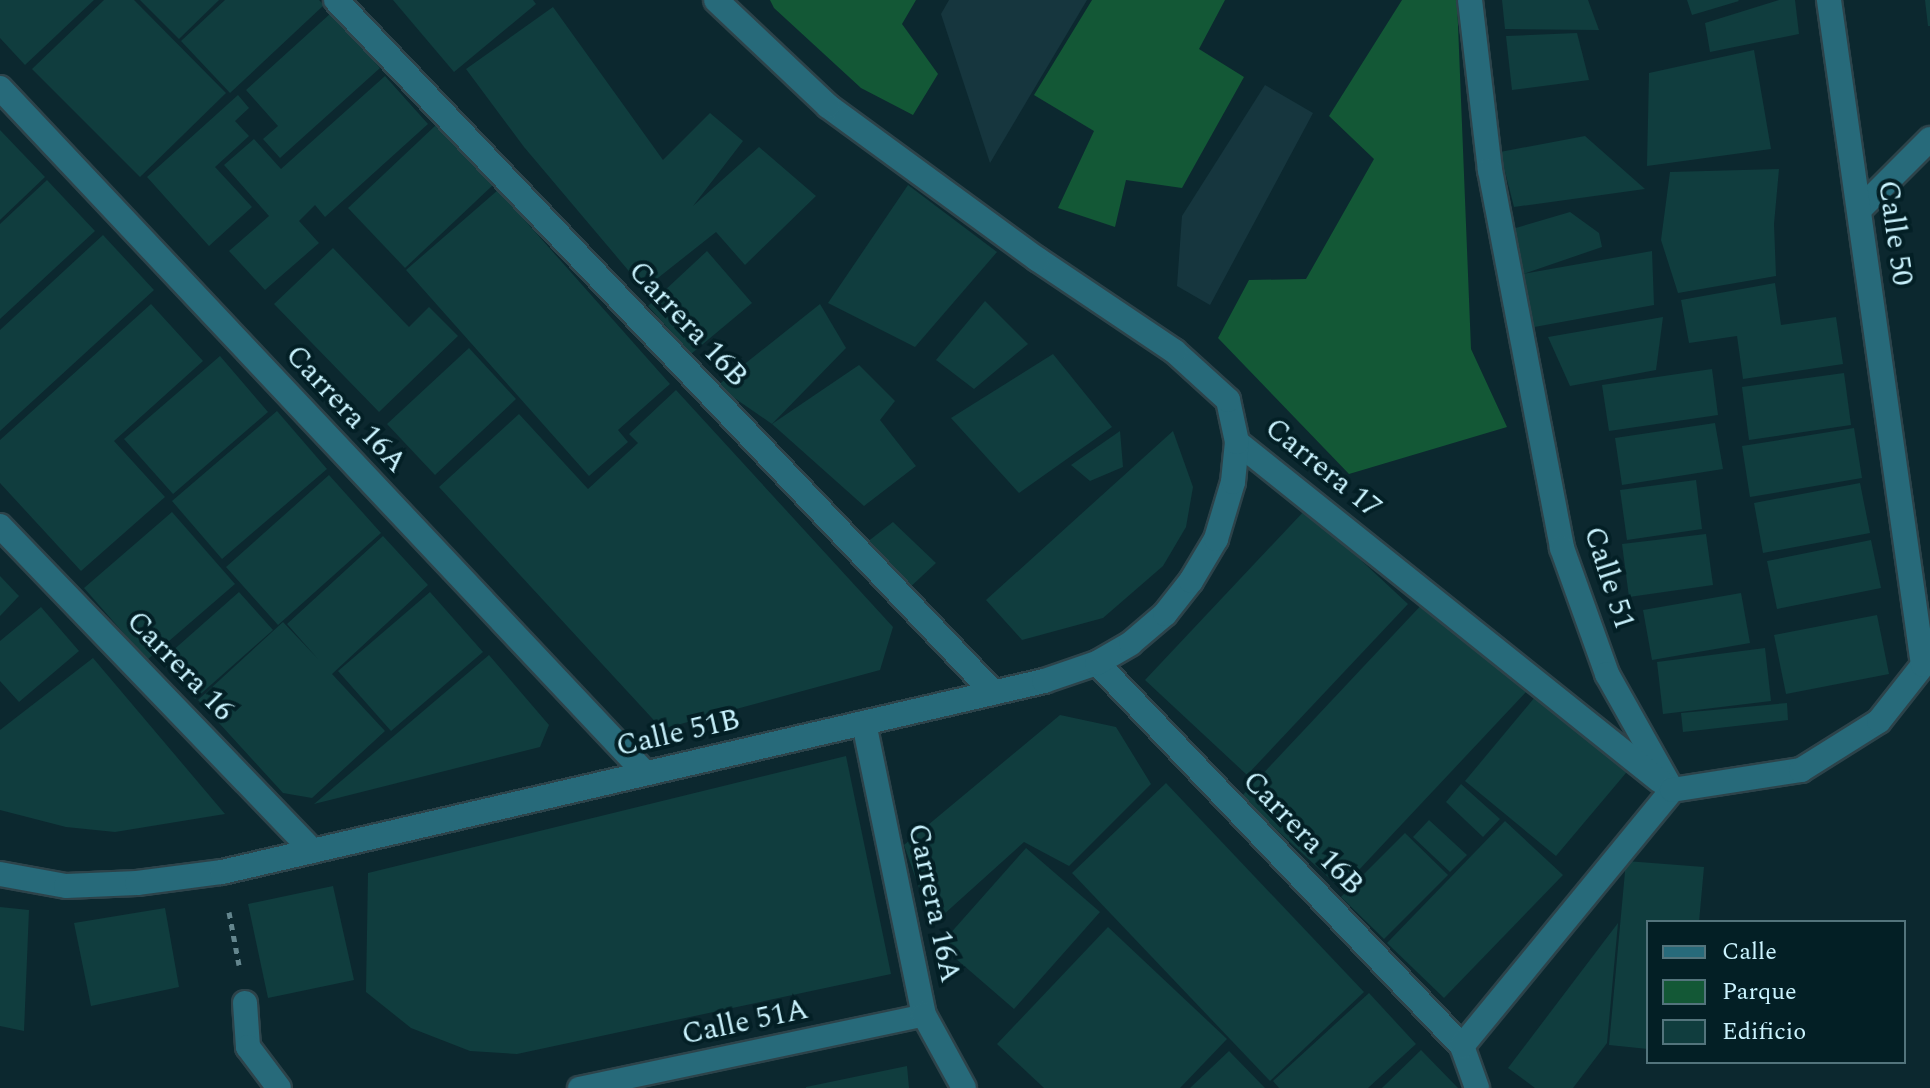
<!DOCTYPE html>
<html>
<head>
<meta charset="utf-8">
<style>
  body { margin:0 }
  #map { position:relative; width:1930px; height:1088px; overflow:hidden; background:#0c282f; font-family:Spectral,serif }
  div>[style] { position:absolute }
  .built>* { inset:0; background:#16363e }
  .green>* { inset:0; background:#135836 }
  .building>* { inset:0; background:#103d3e }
  .path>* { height:5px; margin-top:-2.5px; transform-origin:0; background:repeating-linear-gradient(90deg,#64868e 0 6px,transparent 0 12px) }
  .roads { filter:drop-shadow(2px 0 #2d434a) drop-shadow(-2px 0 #2d434a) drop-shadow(0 2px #2d434a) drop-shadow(0 -2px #2d434a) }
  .service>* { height:22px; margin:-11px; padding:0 11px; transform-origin:11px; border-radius:11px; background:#276a7a }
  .pedestrian>* { height:24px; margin:-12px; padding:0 12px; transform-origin:12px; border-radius:12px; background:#276a7a }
  .minor>* { height:24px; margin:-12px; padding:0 12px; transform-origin:12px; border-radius:12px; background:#276a7a }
  .tertiary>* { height:24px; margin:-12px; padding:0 12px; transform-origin:12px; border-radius:12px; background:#276a7a }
  .secondary>* { height:24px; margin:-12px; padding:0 12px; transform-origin:12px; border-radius:12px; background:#276a7a }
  span { translate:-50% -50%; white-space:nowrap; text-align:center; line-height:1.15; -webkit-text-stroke:8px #031f25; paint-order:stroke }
  .street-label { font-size:30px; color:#cbf4ff }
  .legend { position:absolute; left:1646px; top:920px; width:260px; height:144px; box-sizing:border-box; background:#031f25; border:2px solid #53747c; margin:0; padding:10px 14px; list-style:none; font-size:24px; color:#cbf4ff }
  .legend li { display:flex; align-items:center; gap:16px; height:40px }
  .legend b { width:40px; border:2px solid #53747c }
</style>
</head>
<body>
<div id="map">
  <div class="built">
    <div style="clip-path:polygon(949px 0,1087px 0,990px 163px,941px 14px)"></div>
    <div style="clip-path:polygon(1265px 85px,1313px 113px,1210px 305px,1177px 286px,1182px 216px)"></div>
  </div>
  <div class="green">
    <div style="clip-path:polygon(770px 0,916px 0,902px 24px,938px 74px,913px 115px,861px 88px,774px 8px)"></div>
    <div style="clip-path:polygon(1092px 0,1225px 0,1199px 49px,1244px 77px,1182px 188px,1126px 180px,1115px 227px,1058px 208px,1094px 131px,1034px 95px)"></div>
    <div style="clip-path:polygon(1402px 0,1457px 0,1471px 349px,1507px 427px,1349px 474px,1218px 338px,1249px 280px,1306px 279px,1374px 159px,1329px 116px)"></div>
  </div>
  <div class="building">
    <div style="clip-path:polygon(0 0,94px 0,25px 65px,0 38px)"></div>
    <div style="clip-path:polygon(104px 0,134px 0,226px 93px,140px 177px,32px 69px)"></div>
    <div style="clip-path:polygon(140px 0,219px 0,179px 39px)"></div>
    <div style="clip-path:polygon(225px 0,319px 0,324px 5px,230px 93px,181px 41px)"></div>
    <div style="clip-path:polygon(393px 0,533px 0,536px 4px,454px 72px)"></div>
    <div style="clip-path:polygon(1502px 0,1588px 0,1599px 30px,1505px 29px)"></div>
    <div style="clip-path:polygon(1687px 0,1738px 0,1739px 1px,1692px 15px)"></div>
    <div style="clip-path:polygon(1779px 0,1795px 0,1799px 34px,1710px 52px,1705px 23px)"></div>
    <div style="clip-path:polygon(1925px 0,1930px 0,1930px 26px,1928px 26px)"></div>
    <div style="clip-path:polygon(553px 7px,663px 160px,710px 113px,743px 141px,693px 206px,759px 147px,816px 196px,745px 265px,716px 232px,644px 289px,524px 147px,466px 69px)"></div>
    <div style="clip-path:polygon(331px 13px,380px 68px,280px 158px,263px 139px,278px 126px,246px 90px)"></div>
    <div style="clip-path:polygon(1577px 33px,1589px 80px,1512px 90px,1506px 36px)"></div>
    <div style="clip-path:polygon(1754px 50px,1771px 149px,1647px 166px,1649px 73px)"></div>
    <div style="clip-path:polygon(385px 76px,428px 124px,325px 217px,315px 205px,299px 221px,319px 243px,265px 290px,229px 251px,269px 216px,224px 165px,254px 139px,281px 169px)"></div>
    <div style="clip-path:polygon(238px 95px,249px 108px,235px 121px,249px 136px,215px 167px,252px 207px,209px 246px,147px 177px)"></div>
    <div style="clip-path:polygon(436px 125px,493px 185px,405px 268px,348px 208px)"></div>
    <div style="clip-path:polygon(0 130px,45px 177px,0 220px)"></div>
    <div style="clip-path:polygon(1585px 136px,1645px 189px,1514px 207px,1500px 152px)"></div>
    <div style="clip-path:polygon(1779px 169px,1774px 224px,1776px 276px,1678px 293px,1661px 240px,1670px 172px)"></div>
    <div style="clip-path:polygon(47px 180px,95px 231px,0 319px,0 224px)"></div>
    <div style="clip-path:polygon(908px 185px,997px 252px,915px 347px,828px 303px)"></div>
    <div style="clip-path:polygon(498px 190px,670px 384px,618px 430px,628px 442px,589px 476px,406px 270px)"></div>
    <div style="clip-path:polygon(1570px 212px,1599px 233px,1602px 247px,1523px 274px,1652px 251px,1654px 305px,1529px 328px,1523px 274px,1509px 230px)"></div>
    <div style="clip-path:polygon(103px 235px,154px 290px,0 431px,0 330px)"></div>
    <div style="clip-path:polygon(333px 248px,409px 327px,429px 307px,458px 336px,379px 412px,274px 304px)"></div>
    <div style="clip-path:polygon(707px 251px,752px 303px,691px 354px,648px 306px)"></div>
    <div style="clip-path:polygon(1775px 283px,1781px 325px,1836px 317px,1843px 364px,1743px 379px,1737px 336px,1689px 343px,1681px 300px)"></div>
    <div style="clip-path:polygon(985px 301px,1028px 344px,974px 389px,936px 360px)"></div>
    <div style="clip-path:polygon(151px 304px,203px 361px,114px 441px,165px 497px,81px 571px,0 483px,0 440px)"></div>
    <div style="clip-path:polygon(820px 304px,846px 348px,772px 424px,717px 386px)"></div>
    <div style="clip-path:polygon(1663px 317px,1656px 370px,1570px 386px,1548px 337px)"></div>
    <div style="clip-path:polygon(469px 348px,516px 399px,435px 475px,387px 424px)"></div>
    <div style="clip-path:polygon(1053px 354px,1112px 427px,1019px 493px,951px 418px)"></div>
    <div style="clip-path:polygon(220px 356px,268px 412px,173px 494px,124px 439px)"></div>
    <div style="clip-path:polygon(859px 365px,895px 401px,880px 420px,916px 466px,864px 506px,772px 424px)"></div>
    <div style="clip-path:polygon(1712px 369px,1718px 415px,1609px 431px,1602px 385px)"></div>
    <div style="clip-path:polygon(1844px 373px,1851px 425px,1749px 440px,1742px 387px)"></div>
    <div style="clip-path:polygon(676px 390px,893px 627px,880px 670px,662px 729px,439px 487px,519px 414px,588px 489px,638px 443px,629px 434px)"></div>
    <div style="clip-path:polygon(277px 411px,327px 469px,222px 559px,172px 501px)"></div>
    <div style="clip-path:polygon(1715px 423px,1723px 469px,1622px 485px,1615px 438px)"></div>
    <div style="clip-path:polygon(1854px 428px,1862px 478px,1750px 497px,1742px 446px)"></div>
    <div style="clip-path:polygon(1120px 431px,1123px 467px,1090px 481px,1071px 465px)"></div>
    <div style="clip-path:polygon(1173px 431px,1193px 487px,1186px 527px,1163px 566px,1103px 618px,1022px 640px,986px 600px)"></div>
    <div style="clip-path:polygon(329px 475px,381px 533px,278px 625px,226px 567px)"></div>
    <div style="clip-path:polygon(1696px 480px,1702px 529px,1627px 540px,1620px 490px)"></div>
    <div style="clip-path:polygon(1860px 483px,1870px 533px,1763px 553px,1754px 503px)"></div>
    <div style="clip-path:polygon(1306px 509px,1408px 604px,1247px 775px,1145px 680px)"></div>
    <div style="clip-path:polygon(172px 512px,235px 584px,147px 660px,84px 588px)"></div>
    <div style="clip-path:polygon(893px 522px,936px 563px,906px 591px,862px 546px)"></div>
    <div style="clip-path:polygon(1706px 534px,1713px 585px,1629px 597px,1622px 544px)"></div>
    <div style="clip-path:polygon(383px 536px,428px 585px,332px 674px,385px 731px,312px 798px,283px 793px,198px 700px,283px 622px,318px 659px,287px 624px)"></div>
    <div style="clip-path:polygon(1871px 540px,1881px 588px,1777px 609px,1767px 561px)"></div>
    <div style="clip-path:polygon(0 576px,19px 596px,0 616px)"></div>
    <div style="clip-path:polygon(239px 592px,273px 630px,195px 699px,161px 661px)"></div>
    <div style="clip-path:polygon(430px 592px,483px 652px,391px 731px,338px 671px)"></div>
    <div style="clip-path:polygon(1741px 593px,1750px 643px,1652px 660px,1643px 610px)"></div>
    <div style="clip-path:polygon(1426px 600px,1526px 692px,1341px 889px,1241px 797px)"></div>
    <div style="clip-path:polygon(41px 607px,79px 651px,19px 702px,0 681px,0 641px)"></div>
    <div style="clip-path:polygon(1877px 615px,1889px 674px,1786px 694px,1774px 635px)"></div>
    <div style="clip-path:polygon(1765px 648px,1771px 701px,1663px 714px,1657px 662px)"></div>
    <div style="clip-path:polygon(489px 655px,549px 725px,540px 747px,314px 804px)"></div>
    <div style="clip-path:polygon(93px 658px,225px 814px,115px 832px,66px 827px,0 810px,0 730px)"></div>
    <div style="clip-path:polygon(1540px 691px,1631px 767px,1556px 856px,1465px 781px)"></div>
    <div style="clip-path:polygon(1787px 703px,1788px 720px,1683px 732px,1681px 713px)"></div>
    <div style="clip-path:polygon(1060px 715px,1116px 727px,1151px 784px,1069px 866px,1024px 842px,932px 925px,904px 845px)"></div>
    <div style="clip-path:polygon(846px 756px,891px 974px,517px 1054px,470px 1051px,411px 1028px,366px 992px,368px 873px)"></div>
    <div style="clip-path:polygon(1166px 783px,1364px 992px,1270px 1081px,1072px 873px)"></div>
    <div style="clip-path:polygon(1461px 784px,1500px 819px,1483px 837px,1446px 802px)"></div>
    <div style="clip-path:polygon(1429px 820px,1467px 855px,1450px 872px,1413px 837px)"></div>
    <div style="clip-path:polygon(1505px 821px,1563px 875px,1444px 998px,1387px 943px)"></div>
    <div style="clip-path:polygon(1405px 833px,1448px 875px,1384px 939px,1341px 897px)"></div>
    <div style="clip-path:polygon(1026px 848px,1100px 912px,1014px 1009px,940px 945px)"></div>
    <div style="clip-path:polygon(1626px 861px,1704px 867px,1699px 922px,1648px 922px,1648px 1049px,1609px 1045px)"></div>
    <div style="clip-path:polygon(333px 886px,354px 980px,268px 998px,248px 904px)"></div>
    <div style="clip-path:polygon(0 907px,29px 910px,24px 1031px,0 1026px)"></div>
    <div style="clip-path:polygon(165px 908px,179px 987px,91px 1006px,74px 923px)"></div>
    <div style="clip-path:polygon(1618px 923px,1607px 1043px,1573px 1088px,1535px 1088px,1508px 1068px)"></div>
    <div style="clip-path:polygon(1108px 927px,1227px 1039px,1180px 1088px,1044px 1088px,997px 1044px)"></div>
    <div style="clip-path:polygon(1369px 993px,1416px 1044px,1368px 1088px,1279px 1088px,1273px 1081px)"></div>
    <div style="clip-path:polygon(1421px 1050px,1458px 1088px,1382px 1088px)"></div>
    <div style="clip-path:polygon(1229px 1051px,1265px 1088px,1190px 1088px)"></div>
    <div style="clip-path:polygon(907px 1066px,909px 1088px,806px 1088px,806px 1087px)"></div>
  </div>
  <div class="path">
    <div style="left:229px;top:912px;width:54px;rotate:79.3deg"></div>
  </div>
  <div class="roads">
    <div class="service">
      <div style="left:579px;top:1088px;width:353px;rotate:-11.9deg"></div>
    </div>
    <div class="pedestrian">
      <div style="left:245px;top:1003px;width:44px;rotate:86.1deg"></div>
      <div style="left:248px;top:1047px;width:51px;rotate:52.9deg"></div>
    </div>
    <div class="minor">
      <div style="left:1470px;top:0;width:171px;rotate:83.3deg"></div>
      <div style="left:1490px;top:170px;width:385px;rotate:79.2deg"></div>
      <div style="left:1562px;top:548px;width:134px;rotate:70.3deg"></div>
      <div style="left:1607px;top:674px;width:133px;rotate:60.7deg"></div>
      <div style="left:0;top:88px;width:941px;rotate:46.72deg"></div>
      <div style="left:1860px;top:209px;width:99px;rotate:-45deg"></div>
      <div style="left:1237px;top:442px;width:542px;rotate:38.71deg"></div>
      <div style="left:0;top:526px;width:451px;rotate:46.1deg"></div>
      <div style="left:864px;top:723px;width:298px;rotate:78.4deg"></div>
      <div style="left:924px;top:1015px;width:83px;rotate:61.3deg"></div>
      <div style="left:1462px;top:1046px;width:45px;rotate:70.3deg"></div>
    </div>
    <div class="tertiary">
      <div style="left:336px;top:0;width:954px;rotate:46.49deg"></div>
      <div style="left:1097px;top:663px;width:529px;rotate:46.38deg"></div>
      <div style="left:1462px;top:1046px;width:331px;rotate:-50.6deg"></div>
      <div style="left:1672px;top:790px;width:131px;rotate:-8.8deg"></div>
      <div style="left:1801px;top:770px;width:92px;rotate:-32.1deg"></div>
      <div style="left:1879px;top:721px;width:71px;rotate:-51.8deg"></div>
      <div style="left:1923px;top:665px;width:672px;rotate:-98.05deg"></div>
    </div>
    <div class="secondary">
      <div style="left:0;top:874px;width:67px;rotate:10.3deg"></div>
      <div style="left:66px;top:886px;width:71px;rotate:-2.4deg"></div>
      <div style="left:137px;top:883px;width:86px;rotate:-7.4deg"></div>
      <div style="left:222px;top:872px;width:844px;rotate:-13.08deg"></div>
      <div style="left:1044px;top:681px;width:56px;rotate:-18.8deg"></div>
      <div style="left:1097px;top:663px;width:39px;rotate:-30deg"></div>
      <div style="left:1131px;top:643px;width:45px;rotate:-40.5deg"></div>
      <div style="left:1165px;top:614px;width:42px;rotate:-51.8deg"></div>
      <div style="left:1191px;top:581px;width:49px;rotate:-59.2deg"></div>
      <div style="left:1216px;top:539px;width:59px;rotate:-73.4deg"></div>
      <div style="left:1233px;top:482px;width:40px;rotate:-84.3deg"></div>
      <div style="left:1237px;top:442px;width:43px;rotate:-102.1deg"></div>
      <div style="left:1228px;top:400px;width:73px;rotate:-137.8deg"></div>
      <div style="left:1174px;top:351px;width:165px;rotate:-146.1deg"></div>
      <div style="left:1037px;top:259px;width:259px;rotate:-143.8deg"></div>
      <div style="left:828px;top:106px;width:154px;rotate:-136.6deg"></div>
    </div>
  </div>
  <div class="street-label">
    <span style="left:1895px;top:233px;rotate:82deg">Calle 50</span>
    <span style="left:688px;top:324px;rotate:47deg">Carrera 16B</span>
    <span style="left:346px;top:409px;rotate:47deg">Carrera 16A</span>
    <span style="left:1323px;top:468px;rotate:39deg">Carrera 17</span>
    <span style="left:1609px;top:578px;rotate:72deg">Calle 51</span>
    <span style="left:180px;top:666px;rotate:46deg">Carrera 16</span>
    <span style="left:678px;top:733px;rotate:-13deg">Calle 51B</span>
    <span style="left:1303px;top:833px;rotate:46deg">Carrera 16B</span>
    <span style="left:934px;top:903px;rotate:78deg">Carrera 16A</span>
    <span style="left:745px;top:1022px;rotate:-12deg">Calle 51A</span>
  </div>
  <ul class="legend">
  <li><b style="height:10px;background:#276a7a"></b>Calle</li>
  <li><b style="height:22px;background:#135836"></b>Parque</li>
  <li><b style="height:22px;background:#103d3e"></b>Edificio</li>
  </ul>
</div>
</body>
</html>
